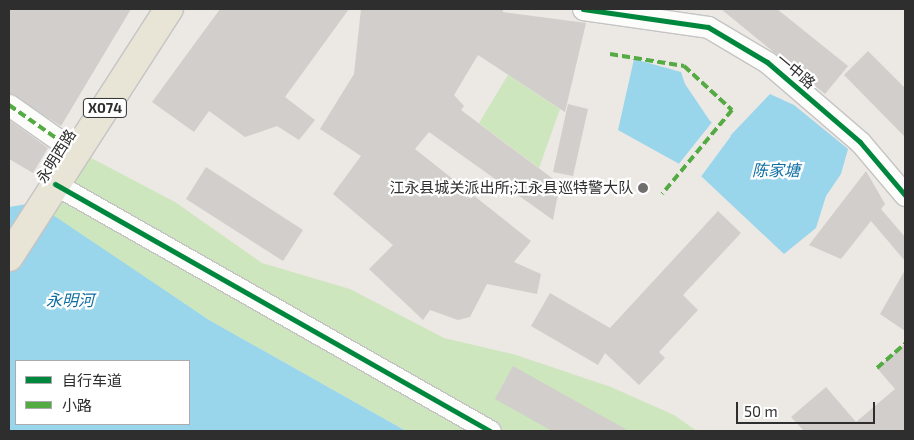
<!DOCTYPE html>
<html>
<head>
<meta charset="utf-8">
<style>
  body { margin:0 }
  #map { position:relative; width:914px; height:440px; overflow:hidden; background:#ece8e4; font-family:"Exo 2","Noto Sans SC",sans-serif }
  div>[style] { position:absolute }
  .green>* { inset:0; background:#cee6be }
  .water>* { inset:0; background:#99d6ec }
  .pier>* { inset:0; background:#ece8e4 }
  .building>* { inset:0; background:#d1cecb }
  .roads { filter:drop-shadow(1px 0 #c5c4c5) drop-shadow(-1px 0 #c5c4c5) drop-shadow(0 1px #c5c4c5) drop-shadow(0 -1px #c5c4c5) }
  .street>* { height:21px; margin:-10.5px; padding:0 10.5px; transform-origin:10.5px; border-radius:10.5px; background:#fcfcfb }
  .primary>* { height:28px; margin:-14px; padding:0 14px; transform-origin:14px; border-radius:14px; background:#e8e4d6 }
  .quiet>* { height:4px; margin-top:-2px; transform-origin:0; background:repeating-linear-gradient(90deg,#54ab44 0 8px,transparent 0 12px) }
  .cycleway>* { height:5px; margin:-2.5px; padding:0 2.5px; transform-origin:2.5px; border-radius:2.5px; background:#00873e }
  .dots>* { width:14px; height:14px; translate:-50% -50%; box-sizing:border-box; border:2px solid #fff; border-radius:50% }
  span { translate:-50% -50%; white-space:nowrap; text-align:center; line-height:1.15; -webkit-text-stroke:4.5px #fff; paint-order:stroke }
  .shield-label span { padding:1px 4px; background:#fff; border:1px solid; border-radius:4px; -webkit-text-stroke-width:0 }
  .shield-label { font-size:14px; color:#2e2e2e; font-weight:700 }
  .street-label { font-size:15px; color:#2e2e2e }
  .poi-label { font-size:15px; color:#2e2e2e }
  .right { translate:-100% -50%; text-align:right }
  .water-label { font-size:16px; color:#0d6fa3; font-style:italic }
  .frame { position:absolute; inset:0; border:10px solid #2e2e2e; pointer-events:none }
  .legend { position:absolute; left:15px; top:360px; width:175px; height:65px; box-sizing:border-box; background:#fff; border:1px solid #ababab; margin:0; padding:6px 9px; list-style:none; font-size:15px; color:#2e2e2e }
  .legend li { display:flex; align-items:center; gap:10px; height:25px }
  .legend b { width:25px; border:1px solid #ababab }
  .scale { position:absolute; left:736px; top:402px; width:139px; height:22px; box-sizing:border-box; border:2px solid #2e2e2e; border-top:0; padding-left:6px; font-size:15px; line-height:18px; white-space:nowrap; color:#2e2e2e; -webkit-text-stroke:4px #fff; paint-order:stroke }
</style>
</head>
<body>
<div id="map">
  <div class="green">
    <div style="clip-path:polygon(508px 75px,560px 109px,539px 168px,479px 123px)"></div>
    <div style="clip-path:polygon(78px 151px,175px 202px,262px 263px,350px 289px,444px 338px,516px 355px,611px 387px,674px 415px,697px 431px,406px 431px,209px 320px,40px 209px)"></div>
  </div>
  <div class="water">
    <div style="clip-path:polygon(634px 59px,681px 72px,685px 84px,710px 121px,730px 136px,770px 94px,794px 105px,848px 149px,841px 174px,826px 196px,816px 228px,784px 254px,701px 176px,618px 130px)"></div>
    <div style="clip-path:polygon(evenodd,27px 204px,47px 211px,209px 320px,406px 431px,9px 431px,9px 207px,27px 204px,16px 361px,189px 361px,189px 424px,16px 424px,16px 361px)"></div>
  </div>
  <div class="pier">
    <div style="clip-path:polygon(713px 121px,731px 136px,700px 178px,678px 165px)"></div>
  </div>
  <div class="building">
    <div style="clip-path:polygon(9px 9px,131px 9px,61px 126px,9px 93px)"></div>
    <div style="clip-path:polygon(220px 9px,349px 9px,285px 97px,315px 120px,299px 140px,277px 126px,245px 137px,209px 111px,194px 132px,152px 102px)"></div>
    <div style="clip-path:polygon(361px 9px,503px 9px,503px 12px,586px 23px,565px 112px,478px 55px,454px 95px,464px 106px,461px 110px,560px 184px,553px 220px,429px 132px,415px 149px,531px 241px,514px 262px,541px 274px,537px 294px,487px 284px,470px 317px,458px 320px,430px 310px,423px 320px,369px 269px,393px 245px,333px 194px,361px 156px,320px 129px,354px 74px)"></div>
    <div style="clip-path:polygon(721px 9px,777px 9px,848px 66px,825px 94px)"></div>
    <div style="clip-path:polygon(868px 51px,905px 88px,905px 137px,844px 75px)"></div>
    <div style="clip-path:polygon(568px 104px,588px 109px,573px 176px,553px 172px)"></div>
    <div style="clip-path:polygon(9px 120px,48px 148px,33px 173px,9px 159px)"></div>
    <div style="clip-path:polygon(206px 167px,303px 230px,283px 261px,186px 199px)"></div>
    <div style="clip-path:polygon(866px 171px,885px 204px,881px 209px,905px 237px,905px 261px,871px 221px,841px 259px,809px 245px)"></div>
    <div style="clip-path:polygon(718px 211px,741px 233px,683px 295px,698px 310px,659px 352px,665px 358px,639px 385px,605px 353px,598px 365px,531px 326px,550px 293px,610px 328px)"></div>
    <div style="clip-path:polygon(905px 270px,905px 331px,880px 314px)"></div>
    <div style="clip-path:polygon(905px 344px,905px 431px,804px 431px,791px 417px,826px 387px,856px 422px,895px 389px,877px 368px)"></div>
    <div style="clip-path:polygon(513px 366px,629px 431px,552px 431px,495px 399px)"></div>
  </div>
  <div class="roads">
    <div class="street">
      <div style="left:583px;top:9px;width:126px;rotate:8.2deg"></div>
      <div style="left:708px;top:27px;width:69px;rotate:30.7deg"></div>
      <div style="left:767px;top:62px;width:123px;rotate:40.7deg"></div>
      <div style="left:860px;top:142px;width:70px;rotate:49.7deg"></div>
      <div style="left:9px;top:105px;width:66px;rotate:35.1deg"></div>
      <div style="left:55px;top:184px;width:500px;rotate:29.59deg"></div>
    </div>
    <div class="primary">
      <div style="left:9px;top:257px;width:295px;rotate:-57.2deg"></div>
    </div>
  </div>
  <div class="quiet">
    <div style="left:610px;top:54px;width:75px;rotate:9.2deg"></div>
    <div style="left:684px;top:66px;width:65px;rotate:42.5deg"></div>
    <div style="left:732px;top:110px;width:109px;rotate:129.8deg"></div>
    <div style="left:9px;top:105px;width:66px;rotate:35.1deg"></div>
    <div style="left:877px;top:368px;width:37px;rotate:-41deg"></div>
  </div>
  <div class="cycleway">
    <div style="left:583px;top:9px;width:126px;rotate:8.2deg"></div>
    <div style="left:708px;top:27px;width:69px;rotate:30.7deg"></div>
    <div style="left:767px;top:62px;width:123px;rotate:40.7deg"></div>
    <div style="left:860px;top:142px;width:70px;rotate:49.7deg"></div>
    <div style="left:55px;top:184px;width:500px;rotate:29.59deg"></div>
  </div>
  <div class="dots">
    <div style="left:643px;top:188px;background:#706f6e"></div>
  </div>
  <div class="shield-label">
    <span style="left:105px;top:108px">X074</span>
  </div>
  <div class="street-label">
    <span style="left:796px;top:71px;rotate:40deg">一中路</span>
    <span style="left:56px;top:156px;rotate:-58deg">永明西路</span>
  </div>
  <div class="poi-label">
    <span class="right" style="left:633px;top:188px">江永县城关派出所;江永县巡特警大队</span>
  </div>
  <div class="water-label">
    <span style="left:776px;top:170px">陈家塘</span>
    <span style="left:70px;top:300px">永明河</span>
  </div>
  <div class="frame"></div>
  <ul class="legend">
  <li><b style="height:6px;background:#00873e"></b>自行车道</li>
  <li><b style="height:6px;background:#54ab44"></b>小路</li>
  </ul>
  <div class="scale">50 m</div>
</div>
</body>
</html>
